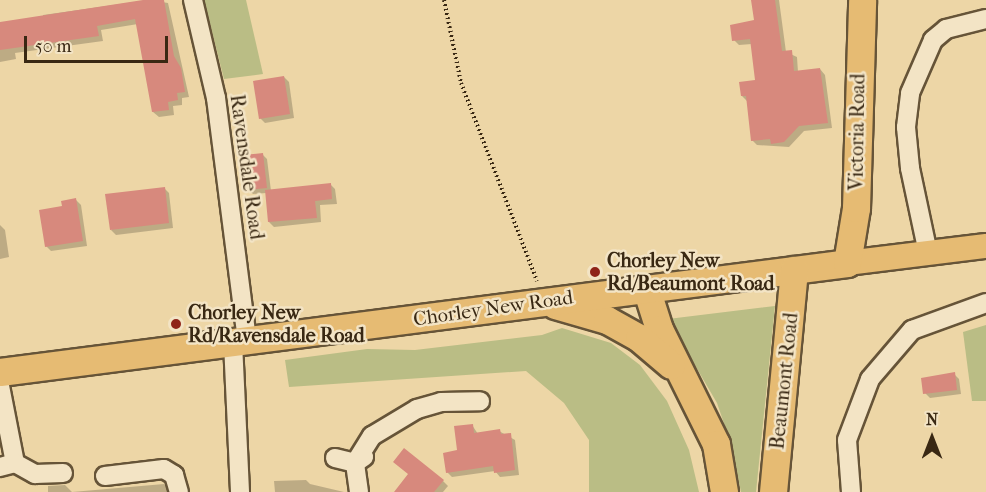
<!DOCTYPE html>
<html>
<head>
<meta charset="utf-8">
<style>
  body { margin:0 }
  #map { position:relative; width:986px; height:492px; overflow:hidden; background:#edd6a6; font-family:"IM FELL French Canon",serif }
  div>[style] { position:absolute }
  .green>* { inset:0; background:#babd85 }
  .shadow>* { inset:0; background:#0003 }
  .building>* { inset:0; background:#d7897d }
  .path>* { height:4px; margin-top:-2px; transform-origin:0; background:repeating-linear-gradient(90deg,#392813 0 1.5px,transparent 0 4.5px) }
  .roads { filter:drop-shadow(2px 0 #665438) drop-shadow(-2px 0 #665438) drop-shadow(0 2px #665438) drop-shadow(0 -2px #665438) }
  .minor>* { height:18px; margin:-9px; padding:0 9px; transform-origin:9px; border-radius:9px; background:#f3e4c5 }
  .major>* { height:24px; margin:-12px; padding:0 12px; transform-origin:12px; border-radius:12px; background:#e6bb73 }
  .highway>* { height:27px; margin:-13.5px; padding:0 13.5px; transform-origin:13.5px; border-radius:13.5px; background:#e6bb73 }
  .dots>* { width:16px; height:16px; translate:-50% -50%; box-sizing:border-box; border:3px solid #f3e4c5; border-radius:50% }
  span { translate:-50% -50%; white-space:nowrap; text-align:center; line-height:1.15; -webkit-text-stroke:5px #f3e4c5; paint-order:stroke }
  .street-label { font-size:20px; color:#392813 }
  .poi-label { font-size:20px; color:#392813; font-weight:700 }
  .left { translate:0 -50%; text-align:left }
  .north { position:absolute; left:902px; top:408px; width:60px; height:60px; -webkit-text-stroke:4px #f3e4c5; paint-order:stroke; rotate:0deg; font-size:16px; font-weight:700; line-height:24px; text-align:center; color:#392813 }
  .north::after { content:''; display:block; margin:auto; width:21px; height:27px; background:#392813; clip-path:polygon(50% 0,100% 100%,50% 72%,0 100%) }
  .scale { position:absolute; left:24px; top:36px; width:144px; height:27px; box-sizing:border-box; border:3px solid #392813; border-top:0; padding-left:8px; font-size:18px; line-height:21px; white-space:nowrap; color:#392813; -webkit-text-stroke:4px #f3e4c5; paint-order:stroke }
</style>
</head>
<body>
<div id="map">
  <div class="green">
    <div style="clip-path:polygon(204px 0,246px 0,263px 74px,224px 79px)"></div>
    <div style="clip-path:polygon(775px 306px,756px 492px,741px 492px,730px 441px,717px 403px,668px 319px)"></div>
    <div style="clip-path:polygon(986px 325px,986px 401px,972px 401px,963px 332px)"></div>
    <div style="clip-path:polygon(562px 328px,611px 343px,640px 365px,667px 401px,689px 450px,699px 492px,589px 492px,589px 440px,564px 403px,526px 371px,289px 387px,285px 360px,367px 349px,415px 350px,542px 335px)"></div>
  </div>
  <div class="shadow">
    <div style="clip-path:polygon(149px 0,168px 3px,189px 97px,182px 98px,182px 105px,173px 106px,174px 115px,159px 117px,153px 112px,138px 24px,101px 30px,103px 41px,15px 53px,16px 59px,0 62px,0 25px,43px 18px,43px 15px)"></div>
    <div style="clip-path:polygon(753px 0,779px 0,786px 52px,797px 57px,798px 72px,820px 69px,825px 75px,832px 128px,804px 131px,789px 147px,757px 145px,752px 140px,748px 102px,742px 96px,756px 81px,752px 44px,739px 45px,734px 40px,756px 21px)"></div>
    <div style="clip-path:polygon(284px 77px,289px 82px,294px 118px,265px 123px,260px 118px)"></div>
    <div style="clip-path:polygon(262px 154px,267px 159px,271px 191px,330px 184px,335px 189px,337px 204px,320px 205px,321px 222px,274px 227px,269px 222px,266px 193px,253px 194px,248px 189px)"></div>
    <div style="clip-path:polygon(164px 188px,169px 193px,173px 228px,116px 235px,111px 230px)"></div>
    <div style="clip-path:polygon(76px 200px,81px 205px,87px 246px,51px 251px,46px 246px,63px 208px)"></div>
    <div style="clip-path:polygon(0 225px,5px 230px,9px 257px,0 259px)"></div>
    <div style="clip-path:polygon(954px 374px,959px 379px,961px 394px,930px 398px,925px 393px)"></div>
    <div style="clip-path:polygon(472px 425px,478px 434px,499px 431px,515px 440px,519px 475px,500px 477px,495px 471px,452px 477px,447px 472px)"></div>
    <div style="clip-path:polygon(306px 480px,310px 484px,344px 492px,275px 492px,274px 481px)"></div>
    <div style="clip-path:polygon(443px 481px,448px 486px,443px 492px,405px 492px)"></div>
    <div style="clip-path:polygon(164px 484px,172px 492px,48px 492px,48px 486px,65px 485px,72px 492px)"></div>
  </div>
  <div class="building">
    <div style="clip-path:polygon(143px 0,164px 0,174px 56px,181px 68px,185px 92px,177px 93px,178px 100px,168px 102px,169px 110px,152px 112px,135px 19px,97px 26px,99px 36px,0 50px,0 22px)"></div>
    <div style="clip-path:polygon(751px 0,775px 0,782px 51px,792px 50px,794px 71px,820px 68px,828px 123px,799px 126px,784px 142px,771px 144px,770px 139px,751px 141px,746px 96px,741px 96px,739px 82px,755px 80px,750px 39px,732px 41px,730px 25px,754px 20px)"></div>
    <div style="clip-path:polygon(284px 76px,290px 114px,259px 119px,253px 81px)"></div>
    <div style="clip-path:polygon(263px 153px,267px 188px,247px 190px,243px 155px)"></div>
    <div style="clip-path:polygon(331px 183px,332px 199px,315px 201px,317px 218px,268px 222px,265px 190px)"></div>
    <div style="clip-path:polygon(165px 187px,169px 223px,110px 230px,105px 194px)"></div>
    <div style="clip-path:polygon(76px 198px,83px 241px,45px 247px,39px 210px,62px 206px,61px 201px)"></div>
    <div style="clip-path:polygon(955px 372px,957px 390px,923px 394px,921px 378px)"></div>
    <div style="clip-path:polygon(473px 424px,474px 433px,500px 429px,501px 434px,511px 433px,515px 470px,494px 473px,493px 466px,446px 473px,443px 453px,457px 450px,454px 426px)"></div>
    <div style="clip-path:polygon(404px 448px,444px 480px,434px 492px,394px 492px,408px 474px,393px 462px)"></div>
  </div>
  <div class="path">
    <div style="left:444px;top:0;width:85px;rotate:78.4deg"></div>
    <div style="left:461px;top:83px;width:212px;rotate:69deg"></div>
  </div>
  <div class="roads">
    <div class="minor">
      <div style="left:193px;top:0;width:101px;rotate:76.8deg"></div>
      <div style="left:216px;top:98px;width:245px;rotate:82.7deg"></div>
      <div style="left:928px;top:253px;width:87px;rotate:-102deg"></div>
      <div style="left:910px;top:168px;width:41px;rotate:-95.6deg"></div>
      <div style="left:906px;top:127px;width:34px;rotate:-83deg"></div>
      <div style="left:910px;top:93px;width:58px;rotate:-66.5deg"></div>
      <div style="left:933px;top:40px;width:17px;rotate:-40deg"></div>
      <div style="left:946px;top:29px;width:41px;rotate:-14deg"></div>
      <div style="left:233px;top:343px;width:149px;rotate:87.3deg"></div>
      <div style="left:0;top:386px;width:78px;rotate:79deg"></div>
      <div style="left:15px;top:463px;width:16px;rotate:165deg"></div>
      <div style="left:335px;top:458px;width:21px;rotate:14deg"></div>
      <div style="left:355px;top:463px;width:11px;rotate:-34deg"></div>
      <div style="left:15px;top:463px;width:23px;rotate:29deg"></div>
      <div style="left:35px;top:474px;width:28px;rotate:-2deg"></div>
      <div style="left:105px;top:476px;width:59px;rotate:-6.8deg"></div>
      <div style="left:164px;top:469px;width:12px;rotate:31deg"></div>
      <div style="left:174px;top:475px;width:18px;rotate:74deg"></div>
      <div style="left:359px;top:492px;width:29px;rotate:-98deg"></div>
      <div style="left:355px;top:463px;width:32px;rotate:-58deg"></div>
      <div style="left:372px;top:436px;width:52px;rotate:-31deg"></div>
      <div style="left:417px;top:409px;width:25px;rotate:-16deg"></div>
      <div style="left:441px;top:402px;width:39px;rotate:-1deg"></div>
      <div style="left:851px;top:492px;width:52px;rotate:-94.4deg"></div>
      <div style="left:847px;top:440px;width:65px;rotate:-69.3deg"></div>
      <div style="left:870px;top:379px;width:65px;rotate:-49.4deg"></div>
      <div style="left:912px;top:330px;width:79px;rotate:-20deg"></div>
    </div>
    <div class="major">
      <div style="left:847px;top:263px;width:140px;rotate:-7deg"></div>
    </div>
    <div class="highway">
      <div style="left:646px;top:288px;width:43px;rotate:72.4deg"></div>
      <div style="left:659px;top:329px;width:128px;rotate:63.6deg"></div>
      <div style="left:716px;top:444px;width:49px;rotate:80.5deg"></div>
      <div style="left:555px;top:305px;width:54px;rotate:16.1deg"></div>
      <div style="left:607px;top:320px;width:37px;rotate:29deg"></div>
      <div style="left:639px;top:338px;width:42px;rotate:40.2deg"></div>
      <div style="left:0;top:372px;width:854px;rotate:-7.33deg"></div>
      <div style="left:847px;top:263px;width:56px;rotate:-80.7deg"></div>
      <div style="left:856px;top:208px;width:208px;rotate:-88.3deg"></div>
      <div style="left:773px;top:492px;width:223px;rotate:-84.6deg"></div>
    </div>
  </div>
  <div class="dots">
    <div style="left:595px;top:272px;background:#8f2418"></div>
    <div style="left:176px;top:324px;background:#8f2418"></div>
  </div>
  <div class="street-label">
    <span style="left:857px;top:132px;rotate:-89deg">Victoria Road</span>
    <span style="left:247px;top:167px;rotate:82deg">Ravensdale Road</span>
    <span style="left:493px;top:308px;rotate:-8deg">Chorley New Road</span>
    <span style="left:784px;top:381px;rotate:-84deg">Beaumont Road</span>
  </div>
  <div class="poi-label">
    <span class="left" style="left:607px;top:272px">Chorley New<br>Rd/Beaumont Road</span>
    <span class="left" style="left:188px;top:324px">Chorley New<br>Rd/Ravensdale Road</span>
  </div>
  <div class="north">N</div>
  <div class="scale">50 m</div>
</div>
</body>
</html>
